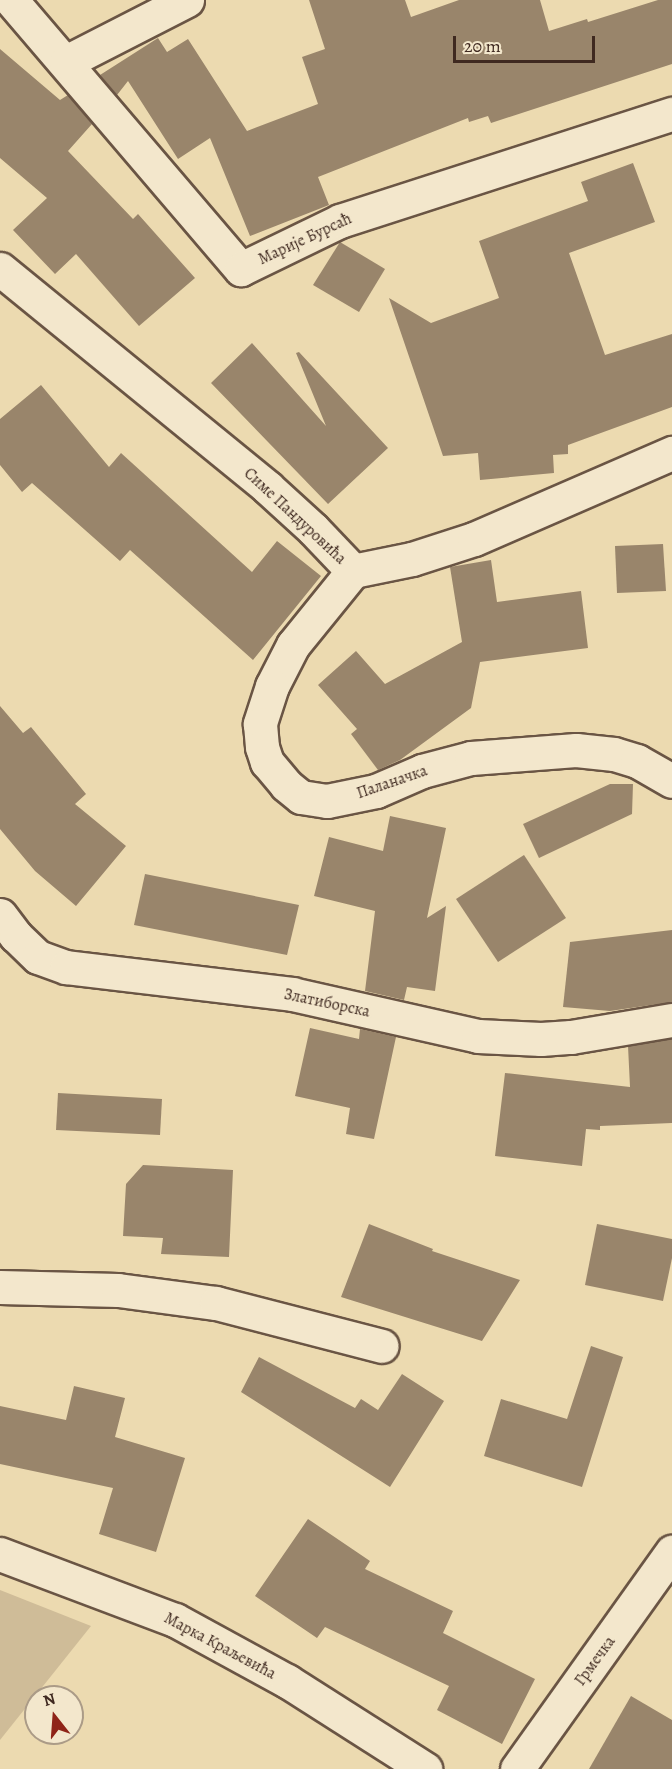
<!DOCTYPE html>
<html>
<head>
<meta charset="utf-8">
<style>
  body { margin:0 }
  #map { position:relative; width:672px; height:1769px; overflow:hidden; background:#ecdab0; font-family:Alegreya,serif }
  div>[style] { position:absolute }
  .green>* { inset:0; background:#cfbc98 }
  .building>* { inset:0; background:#99856b }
  .roads { filter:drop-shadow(2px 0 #6a5544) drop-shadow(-2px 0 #6a5544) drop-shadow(0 2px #6a5544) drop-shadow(0 -2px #6a5544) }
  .minor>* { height:33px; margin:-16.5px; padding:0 16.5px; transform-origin:16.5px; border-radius:16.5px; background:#f3e7cc }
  span { translate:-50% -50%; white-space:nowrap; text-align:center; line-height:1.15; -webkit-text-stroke:4.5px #f3e7cc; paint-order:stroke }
  .street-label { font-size:16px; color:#3f2920 }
  .north { position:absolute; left:24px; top:1685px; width:60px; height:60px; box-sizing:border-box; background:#f3e7cc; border:2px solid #ab9b87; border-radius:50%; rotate:343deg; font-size:16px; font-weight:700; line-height:24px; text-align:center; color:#3f2920 }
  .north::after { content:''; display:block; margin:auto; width:21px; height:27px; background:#8f2418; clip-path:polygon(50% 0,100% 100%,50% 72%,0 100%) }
  .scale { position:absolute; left:453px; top:36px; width:142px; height:27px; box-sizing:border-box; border:3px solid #3f2920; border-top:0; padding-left:8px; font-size:18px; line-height:21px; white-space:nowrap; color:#3f2920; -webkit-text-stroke:4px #f3e7cc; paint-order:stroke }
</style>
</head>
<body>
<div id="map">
  <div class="green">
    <div style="clip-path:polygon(0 1590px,91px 1626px,0 1740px)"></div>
  </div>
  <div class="building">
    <div style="clip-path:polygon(309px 0,405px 0,411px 17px,459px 0,540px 0,549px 31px,587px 19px,588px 22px,658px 0,672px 0,672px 64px,491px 123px,488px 116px,469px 122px,468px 118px,318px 177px,329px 205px,250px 236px,210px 138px,178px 159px,128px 81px,117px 95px,100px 75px,158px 38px,167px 52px,188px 39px,247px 131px,318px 104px,302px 57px,325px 49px)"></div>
    <div style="clip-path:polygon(0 49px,60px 100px,68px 95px,92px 124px,68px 151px,133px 219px,138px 214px,195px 278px,139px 326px,76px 254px,55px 274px,13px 230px,47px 198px,0 158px)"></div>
    <div style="clip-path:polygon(633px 163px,655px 222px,569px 253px,605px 355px,672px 334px,672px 407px,568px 445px,568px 454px,553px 455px,554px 473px,480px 480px,478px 453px,443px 456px,389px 298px,431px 323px,499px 298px,479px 241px,588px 201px,581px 182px)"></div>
    <div style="clip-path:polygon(340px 242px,385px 269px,359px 312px,313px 285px)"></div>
    <div style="clip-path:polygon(252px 343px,326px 426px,296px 353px,299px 352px,388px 448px,328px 504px,211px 383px)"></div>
    <div style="clip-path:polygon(41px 385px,109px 467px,121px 453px,252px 572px,277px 541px,321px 576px,253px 660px,130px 550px,120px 561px,32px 483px,22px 492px,0 465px,0 419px)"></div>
    <div style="clip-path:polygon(663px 544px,666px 591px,617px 593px,615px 546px)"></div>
    <div style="clip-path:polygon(491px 560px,497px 602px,581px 591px,588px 648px,480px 662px,471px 708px,400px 760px,378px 770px,351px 734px,357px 729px,318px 685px,356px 651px,385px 684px,462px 642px,450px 567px)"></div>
    <div style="clip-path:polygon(0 706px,23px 733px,31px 727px,86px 794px,75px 804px,126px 846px,76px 906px,35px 871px,0 829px)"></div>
    <div style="clip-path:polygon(610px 784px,633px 784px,632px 814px,539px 858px,523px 824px)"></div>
    <div style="clip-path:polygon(390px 816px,446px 828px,427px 918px,446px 906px,435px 991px,407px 987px,404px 1000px,365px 991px,375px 911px,314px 896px,329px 837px,383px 851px)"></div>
    <div style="clip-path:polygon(524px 855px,566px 918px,498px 962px,456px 899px)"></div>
    <div style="clip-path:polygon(145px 874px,299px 905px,287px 955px,134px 925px)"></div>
    <div style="clip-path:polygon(672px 930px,672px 1002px,610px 1011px,563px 1007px,570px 942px)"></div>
    <div style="clip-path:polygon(310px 1028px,359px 1039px,360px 1029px,396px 1037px,374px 1139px,346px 1134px,350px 1108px,295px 1096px)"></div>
    <div style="clip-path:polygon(672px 1039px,672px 1123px,600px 1126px,600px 1130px,586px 1129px,582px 1166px,495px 1156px,505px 1073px,630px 1087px,628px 1046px)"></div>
    <div style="clip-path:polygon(58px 1093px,162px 1099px,160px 1135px,56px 1130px)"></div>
    <div style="clip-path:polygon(143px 1165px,233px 1170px,229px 1257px,161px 1254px,163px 1238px,123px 1236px,126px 1184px)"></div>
    <div style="clip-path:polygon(369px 1224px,433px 1249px,432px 1251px,520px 1280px,482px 1341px,341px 1297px)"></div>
    <div style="clip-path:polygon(597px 1224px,672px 1239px,672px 1258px,663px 1301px,585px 1285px)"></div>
    <div style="clip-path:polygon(591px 1346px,623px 1357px,582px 1487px,484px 1456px,501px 1399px,567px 1419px)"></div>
    <div style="clip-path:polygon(259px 1357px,355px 1408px,361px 1399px,378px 1410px,402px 1374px,444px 1401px,390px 1487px,241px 1392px)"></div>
    <div style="clip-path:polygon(74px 1386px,125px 1398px,115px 1437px,185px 1458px,156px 1552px,99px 1534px,113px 1488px,0 1464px,0 1406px,66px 1420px)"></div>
    <div style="clip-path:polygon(308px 1519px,370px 1561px,365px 1569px,453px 1611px,443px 1633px,535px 1679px,502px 1744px,437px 1710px,449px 1686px,325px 1627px,317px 1638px,255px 1596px)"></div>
    <div style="clip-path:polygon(631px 1696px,672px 1720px,672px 1769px,589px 1769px)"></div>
  </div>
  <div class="roads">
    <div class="minor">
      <div style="left:11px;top:0;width:354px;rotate:49.5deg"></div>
      <div style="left:241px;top:269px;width:110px;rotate:-25.9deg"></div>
      <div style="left:340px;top:221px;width:349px;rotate:-17.9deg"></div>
      <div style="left:66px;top:62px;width:136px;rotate:-27.1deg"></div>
      <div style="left:0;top:269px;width:345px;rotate:39.2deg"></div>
      <div style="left:267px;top:487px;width:62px;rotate:42.4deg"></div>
      <div style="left:313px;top:529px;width:58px;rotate:46.4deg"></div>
      <div style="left:353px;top:571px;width:60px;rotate:-11.5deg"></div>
      <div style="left:412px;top:559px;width:65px;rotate:-17.9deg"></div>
      <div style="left:474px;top:539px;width:216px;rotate:-23.5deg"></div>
      <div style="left:353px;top:571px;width:95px;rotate:129deg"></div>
      <div style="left:293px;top:645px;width:46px;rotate:117.1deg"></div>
      <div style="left:272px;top:686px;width:40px;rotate:108deg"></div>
      <div style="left:260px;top:724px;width:23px;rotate:85deg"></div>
      <div style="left:262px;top:747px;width:16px;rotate:72deg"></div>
      <div style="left:267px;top:762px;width:30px;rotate:50deg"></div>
      <div style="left:286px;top:785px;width:19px;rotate:39deg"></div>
      <div style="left:301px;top:797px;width:26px;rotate:9deg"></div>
      <div style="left:327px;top:801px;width:50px;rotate:-11.5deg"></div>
      <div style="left:376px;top:791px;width:50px;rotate:-23.5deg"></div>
      <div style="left:422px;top:771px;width:51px;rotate:-14.9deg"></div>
      <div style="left:471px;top:758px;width:105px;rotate:-4.4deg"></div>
      <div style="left:576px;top:750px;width:38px;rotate:6deg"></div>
      <div style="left:614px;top:754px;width:24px;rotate:17deg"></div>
      <div style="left:637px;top:761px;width:40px;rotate:29.7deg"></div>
      <div style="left:0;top:915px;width:26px;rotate:53deg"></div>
      <div style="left:16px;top:936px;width:30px;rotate:44deg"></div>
      <div style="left:38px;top:957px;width:30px;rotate:20deg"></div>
      <div style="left:66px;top:967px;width:228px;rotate:6.8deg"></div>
      <div style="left:292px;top:994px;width:191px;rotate:12.7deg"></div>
      <div style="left:478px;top:1036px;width:63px;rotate:2.7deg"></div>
      <div style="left:541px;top:1039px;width:30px;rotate:-4deg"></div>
      <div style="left:571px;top:1037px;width:102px;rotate:-9.6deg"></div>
      <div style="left:0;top:1287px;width:118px;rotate:1.5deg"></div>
      <div style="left:118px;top:1290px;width:99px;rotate:7.6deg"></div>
      <div style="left:216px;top:1303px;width:171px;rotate:14.5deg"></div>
      <div style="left:0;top:1554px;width:187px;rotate:20.7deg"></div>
      <div style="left:175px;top:1620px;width:128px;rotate:28.6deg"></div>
      <div style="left:287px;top:1681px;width:164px;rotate:32.5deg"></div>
      <div style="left:517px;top:1769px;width:267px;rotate:-54.5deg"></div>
    </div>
  </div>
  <div class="street-label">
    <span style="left:305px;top:239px;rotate:-25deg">Марије Бурсаћ</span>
    <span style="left:295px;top:516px;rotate:43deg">Симе Пандуровића</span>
    <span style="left:392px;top:782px;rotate:-19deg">Паланачка</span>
    <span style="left:327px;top:1003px;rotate:12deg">Златиборска</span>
    <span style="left:220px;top:1646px;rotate:28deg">Марка Краљевића</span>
    <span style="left:595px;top:1661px;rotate:-54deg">Грмечка</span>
  </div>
  <div class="north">N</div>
  <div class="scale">20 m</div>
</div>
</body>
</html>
